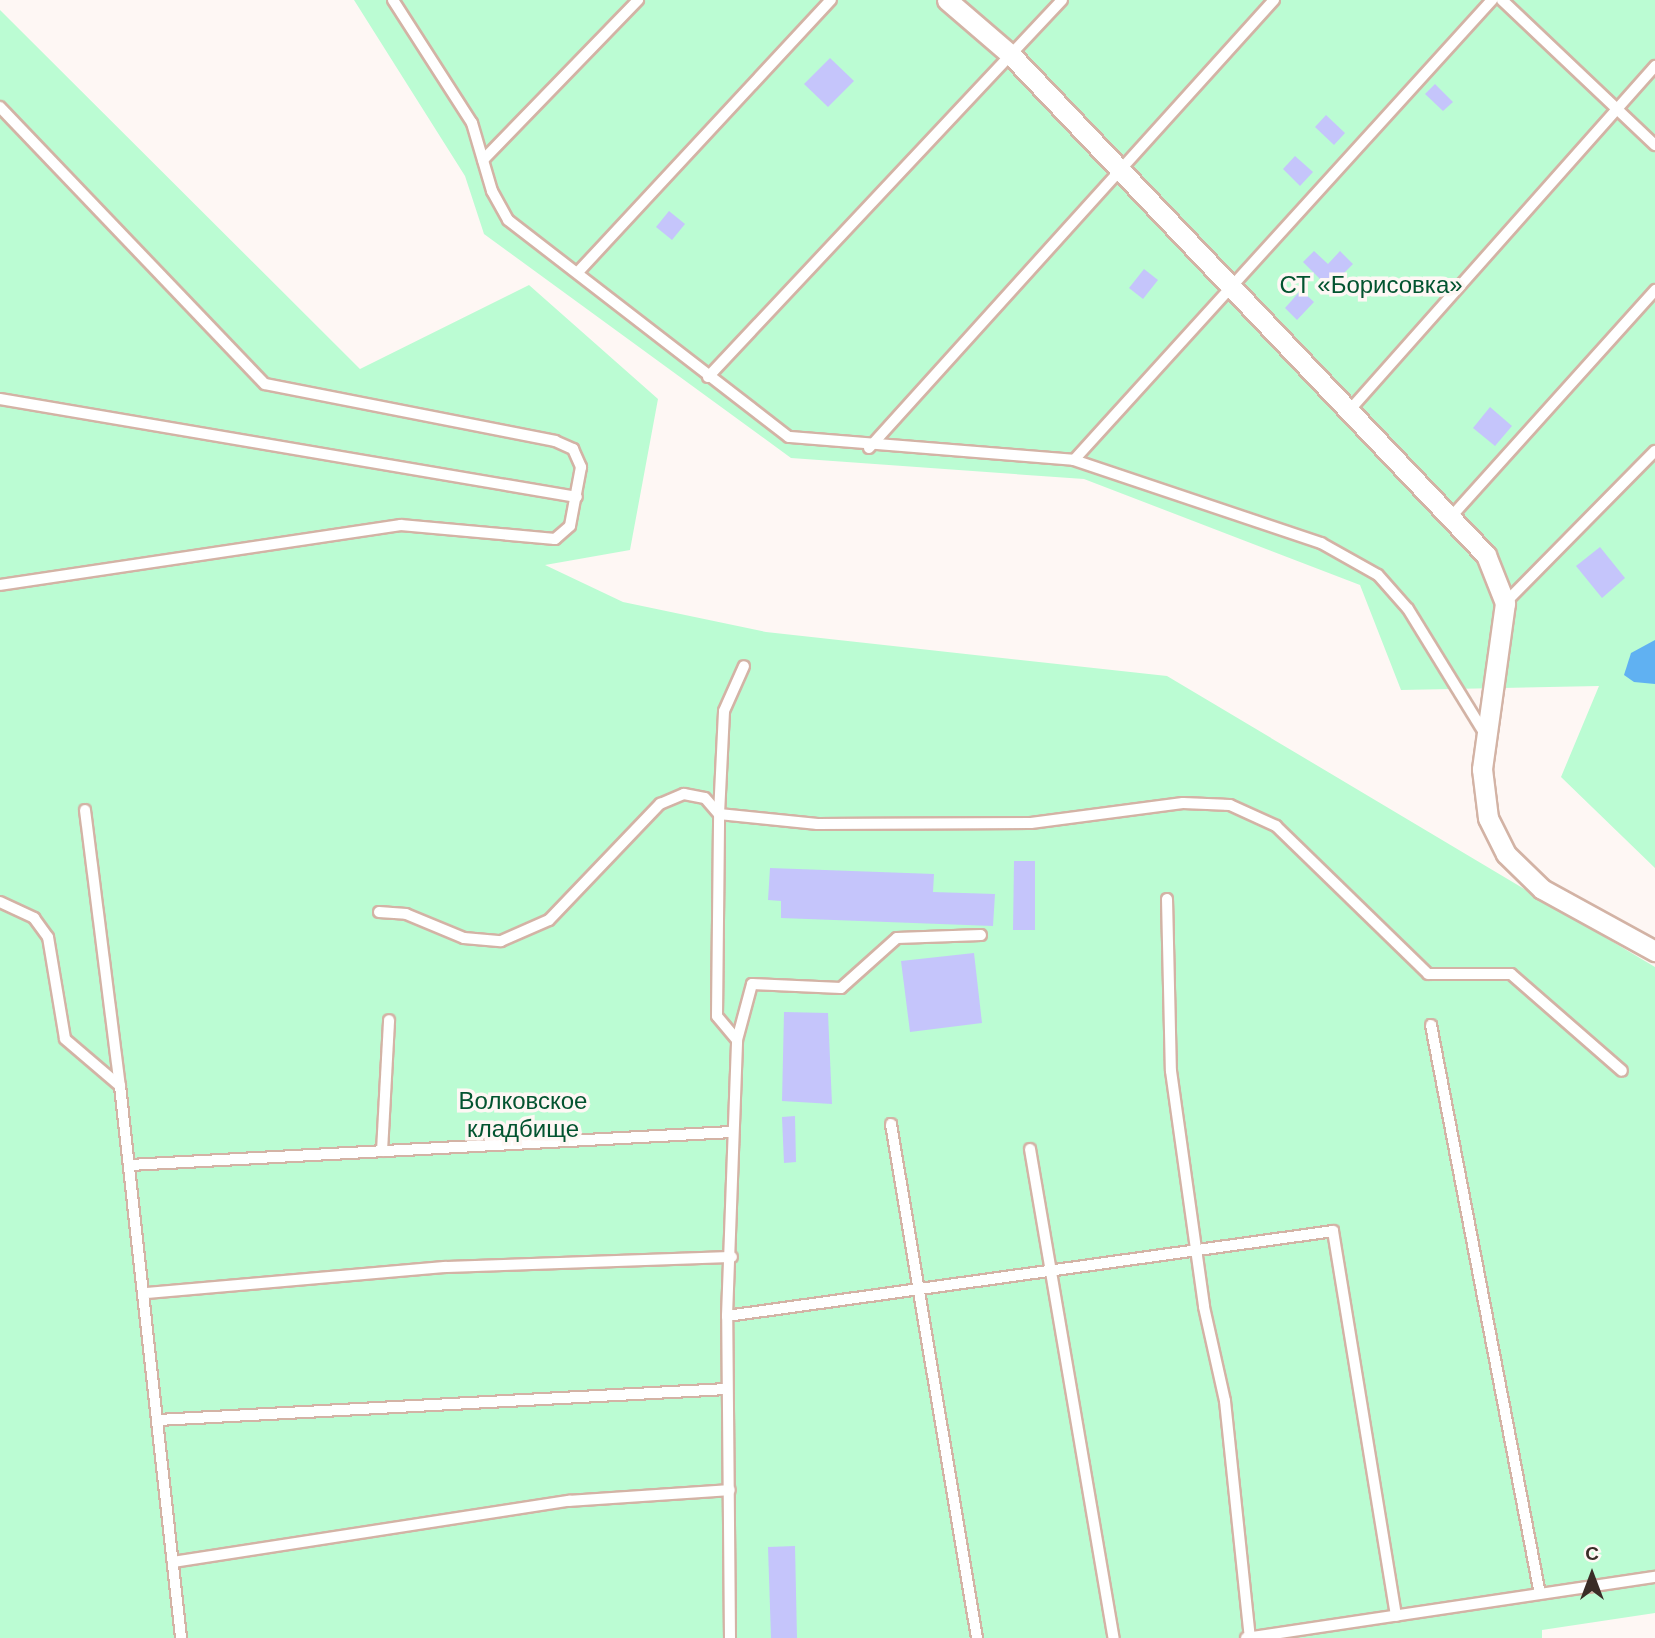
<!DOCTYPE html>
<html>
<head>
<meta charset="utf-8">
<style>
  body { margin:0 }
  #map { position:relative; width:1655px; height:1638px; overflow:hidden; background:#fef7f4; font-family:Helvetica,sans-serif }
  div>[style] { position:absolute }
  .green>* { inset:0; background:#bbfcd3 }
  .water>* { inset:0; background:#60b1f2 }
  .building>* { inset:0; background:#c5c5fb }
  .roads { filter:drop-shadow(2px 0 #d3b3a5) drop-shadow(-2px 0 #d3b3a5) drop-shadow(0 2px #d3b3a5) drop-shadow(0 -2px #d3b3a5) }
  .service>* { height:10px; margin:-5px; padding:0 5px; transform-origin:5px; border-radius:5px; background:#fff }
  .minor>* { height:19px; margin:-9.5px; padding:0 9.5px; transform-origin:9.5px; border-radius:9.5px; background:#fff }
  span { translate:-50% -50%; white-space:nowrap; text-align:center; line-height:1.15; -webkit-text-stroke:7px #fef7f4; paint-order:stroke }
  .park-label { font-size:24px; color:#035430 }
  .north { position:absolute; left:1557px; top:1540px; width:70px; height:70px; -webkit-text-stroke:5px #fef7f4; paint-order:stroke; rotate:0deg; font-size:19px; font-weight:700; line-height:28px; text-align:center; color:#3a2d27 }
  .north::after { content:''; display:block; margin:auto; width:24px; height:32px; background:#3a2d27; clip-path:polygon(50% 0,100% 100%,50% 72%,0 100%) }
</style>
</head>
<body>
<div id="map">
  <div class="green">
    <div style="clip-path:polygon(354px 0,1655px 0,1655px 868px,1561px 777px,1599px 686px,1401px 690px,1360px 585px,1084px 479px,791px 458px,484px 234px,465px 176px)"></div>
    <div style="clip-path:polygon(0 10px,360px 369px,529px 285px,658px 399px,630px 550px,545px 565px,623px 602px,766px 632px,1167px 676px,1655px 967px,1655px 1613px,1542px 1630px,1542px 1638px,0 1638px)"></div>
  </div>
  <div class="water">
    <div style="clip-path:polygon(1655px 640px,1655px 684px,1634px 682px,1624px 675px,1631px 653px)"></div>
  </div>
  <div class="building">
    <div style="clip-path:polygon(830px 58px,854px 81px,828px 107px,804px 84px)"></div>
    <div style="clip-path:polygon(1435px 84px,1453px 102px,1443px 111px,1425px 94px)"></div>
    <div style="clip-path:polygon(1326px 115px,1345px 133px,1334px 145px,1315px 127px)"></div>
    <div style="clip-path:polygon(1295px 156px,1313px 172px,1300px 186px,1283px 169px)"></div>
    <div style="clip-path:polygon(669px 211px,685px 224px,672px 240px,656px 227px)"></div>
    <div style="clip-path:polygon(1314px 251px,1328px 264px,1340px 251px,1353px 264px,1329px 288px,1303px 262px)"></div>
    <div style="clip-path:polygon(1144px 269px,1158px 280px,1143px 299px,1129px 288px)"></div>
    <div style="clip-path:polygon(1301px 290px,1314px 302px,1297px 320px,1285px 308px)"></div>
    <div style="clip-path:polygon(1490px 407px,1512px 426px,1495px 446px,1473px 428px)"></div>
    <div style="clip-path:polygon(1600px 547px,1625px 578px,1602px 598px,1576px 566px)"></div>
    <div style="clip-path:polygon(1014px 861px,1035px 861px,1035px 930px,1013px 930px)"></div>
    <div style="clip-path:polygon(770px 868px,934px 874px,933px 892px,995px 894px,993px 926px,781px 918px,781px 901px,768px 900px)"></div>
    <div style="clip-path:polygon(974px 953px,982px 1023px,910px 1032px,901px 961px)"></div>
    <div style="clip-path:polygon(784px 1012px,828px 1013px,832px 1104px,782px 1101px)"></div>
    <div style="clip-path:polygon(795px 1116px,796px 1162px,784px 1163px,782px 1117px)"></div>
    <div style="clip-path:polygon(795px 1546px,797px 1638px,771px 1638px,768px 1547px)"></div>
  </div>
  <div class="roads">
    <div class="service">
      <div style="left:393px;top:0;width:146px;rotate:57.3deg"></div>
      <div style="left:472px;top:123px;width:71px;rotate:73.6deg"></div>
      <div style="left:492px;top:191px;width:33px;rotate:61deg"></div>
      <div style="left:508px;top:220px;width:355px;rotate:37.7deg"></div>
      <div style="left:789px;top:437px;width:286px;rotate:4.6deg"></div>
      <div style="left:1074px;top:460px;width:261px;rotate:18.6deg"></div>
      <div style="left:1321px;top:543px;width:65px;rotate:29.3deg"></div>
      <div style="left:1378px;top:575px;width:45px;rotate:48.6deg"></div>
      <div style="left:1408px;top:609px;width:147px;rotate:58.4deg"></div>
      <div style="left:1502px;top:0;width:211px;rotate:43.5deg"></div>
      <div style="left:0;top:107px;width:383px;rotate:46.3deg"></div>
      <div style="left:265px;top:384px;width:296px;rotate:11.1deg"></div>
      <div style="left:555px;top:441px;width:20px;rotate:24deg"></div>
      <div style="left:573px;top:449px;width:20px;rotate:66deg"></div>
      <div style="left:581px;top:467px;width:60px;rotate:100.6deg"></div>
      <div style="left:570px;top:526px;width:20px;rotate:139deg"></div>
      <div style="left:555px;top:539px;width:155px;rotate:-174.8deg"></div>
      <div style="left:401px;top:525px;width:405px;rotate:171.5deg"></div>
      <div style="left:483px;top:160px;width:223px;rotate:-45.9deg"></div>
      <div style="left:579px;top:271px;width:370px;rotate:-47.1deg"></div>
      <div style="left:708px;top:377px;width:517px;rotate:-46.8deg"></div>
      <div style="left:0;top:399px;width:585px;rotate:9.64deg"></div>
      <div style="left:1348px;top:412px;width:463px;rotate:-48.4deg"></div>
      <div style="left:869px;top:448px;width:604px;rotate:-47.89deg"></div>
      <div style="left:1074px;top:460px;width:622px;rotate:-47.74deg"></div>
      <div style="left:1450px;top:518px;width:307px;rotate:-48deg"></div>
      <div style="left:1505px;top:603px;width:214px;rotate:-45.4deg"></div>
      <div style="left:85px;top:810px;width:278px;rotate:82.8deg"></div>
      <div style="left:1167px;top:899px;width:172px;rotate:88.7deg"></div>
      <div style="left:1171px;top:1071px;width:238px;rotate:82deg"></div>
      <div style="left:1204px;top:1307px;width:96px;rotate:77.4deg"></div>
      <div style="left:1225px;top:1401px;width:237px;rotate:84deg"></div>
      <div style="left:0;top:902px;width:38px;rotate:25deg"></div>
      <div style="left:34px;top:918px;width:24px;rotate:54deg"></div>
      <div style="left:48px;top:937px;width:103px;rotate:80.5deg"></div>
      <div style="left:65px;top:1039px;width:72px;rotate:40.5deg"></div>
      <div style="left:120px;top:1086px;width:555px;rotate:83.69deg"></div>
      <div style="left:379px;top:912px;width:27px;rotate:4deg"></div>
      <div style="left:406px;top:914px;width:63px;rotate:22.5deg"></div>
      <div style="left:464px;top:938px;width:37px;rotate:5deg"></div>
      <div style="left:501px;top:941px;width:52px;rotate:-23.6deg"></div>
      <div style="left:549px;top:920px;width:161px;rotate:-46.3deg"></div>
      <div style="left:660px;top:804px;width:26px;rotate:-23deg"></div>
      <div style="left:684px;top:794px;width:21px;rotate:11deg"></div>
      <div style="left:705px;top:798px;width:21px;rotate:49deg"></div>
      <div style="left:719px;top:814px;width:103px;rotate:-87.2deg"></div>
      <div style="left:724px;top:711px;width:49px;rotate:-66deg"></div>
      <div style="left:1431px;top:1025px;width:579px;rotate:79.16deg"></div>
      <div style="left:737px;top:1040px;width:58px;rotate:-75deg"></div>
      <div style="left:752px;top:984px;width:89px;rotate:2.6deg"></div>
      <div style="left:841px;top:988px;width:75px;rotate:-41.8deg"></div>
      <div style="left:897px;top:938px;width:84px;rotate:-2deg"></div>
      <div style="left:891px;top:1124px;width:521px;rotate:80.5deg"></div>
      <div style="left:1030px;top:1149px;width:496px;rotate:80.3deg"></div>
      <div style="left:382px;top:1151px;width:131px;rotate:-86.9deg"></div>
      <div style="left:130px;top:1165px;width:603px;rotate:-3.14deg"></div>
      <div style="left:146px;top:1293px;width:300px;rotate:-5deg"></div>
      <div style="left:445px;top:1267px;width:287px;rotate:-2deg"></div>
      <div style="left:727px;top:1316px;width:612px;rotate:-7.98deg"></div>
      <div style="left:1333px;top:1231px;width:390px;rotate:80.7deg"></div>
      <div style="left:158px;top:1420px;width:570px;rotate:-3.12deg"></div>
      <div style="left:173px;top:1562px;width:401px;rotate:-8.8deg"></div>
      <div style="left:569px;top:1501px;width:161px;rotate:-3.9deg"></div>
      <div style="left:730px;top:1638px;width:322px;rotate:-90.5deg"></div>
      <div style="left:727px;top:1316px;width:276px;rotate:-87.9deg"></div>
      <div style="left:737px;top:1040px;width:31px;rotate:-130deg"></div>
      <div style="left:717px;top:1016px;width:202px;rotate:-89.4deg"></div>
      <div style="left:719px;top:814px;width:99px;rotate:5.8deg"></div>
      <div style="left:817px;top:824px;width:214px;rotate:-0.3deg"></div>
      <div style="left:1031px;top:823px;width:153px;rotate:-7.5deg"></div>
      <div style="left:1183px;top:803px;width:47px;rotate:2.4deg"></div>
      <div style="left:1230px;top:805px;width:51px;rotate:24.5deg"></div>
      <div style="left:1276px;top:826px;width:212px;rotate:44.2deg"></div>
      <div style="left:1428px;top:974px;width:83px"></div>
      <div style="left:1511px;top:974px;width:147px;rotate:41.1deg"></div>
      <div style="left:1246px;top:1638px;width:414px;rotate:-8.5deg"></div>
    </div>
    <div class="minor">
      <div style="left:947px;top:0;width:84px;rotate:40.7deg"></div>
      <div style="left:1011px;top:55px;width:690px;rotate:46.47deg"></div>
      <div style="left:1486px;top:555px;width:52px;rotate:68.4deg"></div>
      <div style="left:1505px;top:603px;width:168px;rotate:97.9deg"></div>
      <div style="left:1482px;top:769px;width:49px;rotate:83deg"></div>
      <div style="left:1488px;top:818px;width:40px;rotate:63.4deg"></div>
      <div style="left:1506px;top:854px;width:50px;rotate:44.2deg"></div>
      <div style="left:1542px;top:889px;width:129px;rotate:28.8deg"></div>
    </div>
  </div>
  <div class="park-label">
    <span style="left:1371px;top:285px">СТ «Борисовка»</span>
    <span style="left:523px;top:1115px">Волковское<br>кладбище</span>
  </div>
  <div class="north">С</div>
</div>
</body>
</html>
